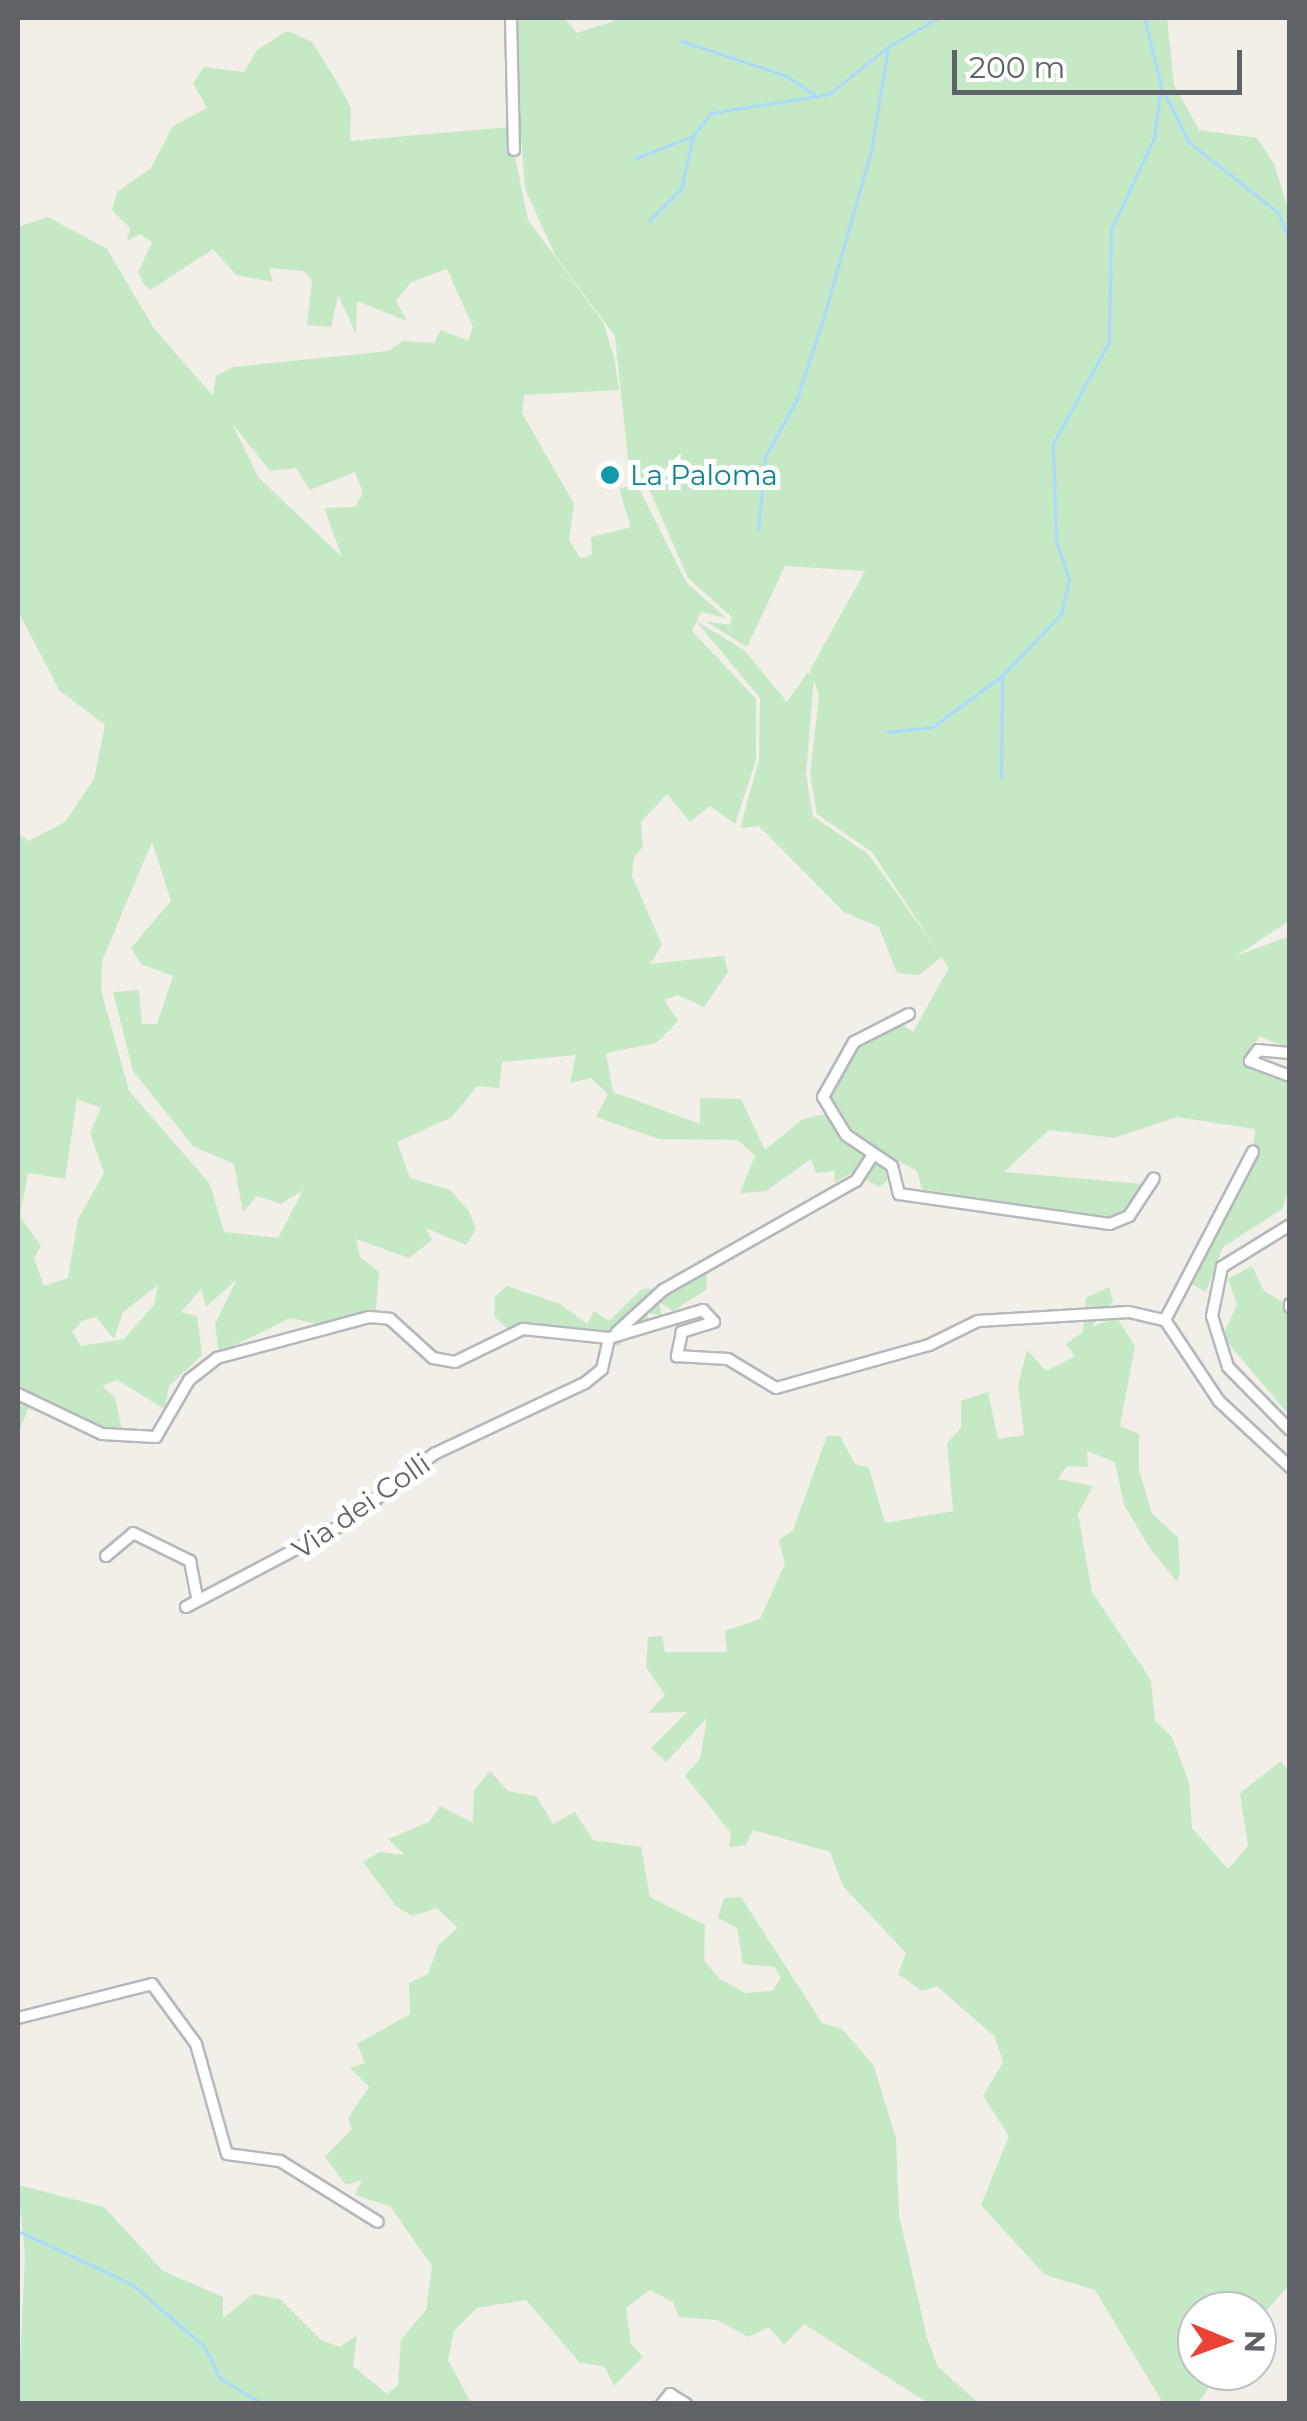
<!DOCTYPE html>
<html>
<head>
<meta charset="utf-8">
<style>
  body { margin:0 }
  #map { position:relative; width:1307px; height:2421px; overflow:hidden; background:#f1efe8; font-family:Montserrat,sans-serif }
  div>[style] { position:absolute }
  .green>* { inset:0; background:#c5e8c5 }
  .stream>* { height:2.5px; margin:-1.25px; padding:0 1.25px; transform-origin:1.25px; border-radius:1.25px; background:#aadaff }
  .roads { filter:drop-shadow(2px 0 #b5b8bc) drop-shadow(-2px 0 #b5b8bc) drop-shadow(0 2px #b5b8bc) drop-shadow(0 -2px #b5b8bc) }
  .minor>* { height:10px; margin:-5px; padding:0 5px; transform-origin:5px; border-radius:5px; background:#fff }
  .dots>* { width:28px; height:28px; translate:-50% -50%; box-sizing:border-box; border:5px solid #fff; border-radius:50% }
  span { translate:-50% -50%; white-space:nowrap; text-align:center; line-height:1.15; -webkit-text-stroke:10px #fff; paint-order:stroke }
  .culture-label { font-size:28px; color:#0d838f }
  .left { translate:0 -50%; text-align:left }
  .street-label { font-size:28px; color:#5f6368 }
  .frame { position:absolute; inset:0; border:20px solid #5f6368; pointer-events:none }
  .north { position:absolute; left:1177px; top:2291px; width:100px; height:100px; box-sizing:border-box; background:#fff; border:2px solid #bfc1c3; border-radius:50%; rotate:91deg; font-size:28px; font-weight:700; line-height:40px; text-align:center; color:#5f6368 }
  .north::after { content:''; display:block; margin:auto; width:35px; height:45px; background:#ea4335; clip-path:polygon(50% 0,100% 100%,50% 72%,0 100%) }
  .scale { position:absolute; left:952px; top:50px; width:290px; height:45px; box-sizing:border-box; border:5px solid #5f6368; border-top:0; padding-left:12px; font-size:30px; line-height:35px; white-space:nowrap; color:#5f6368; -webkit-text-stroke:8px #fff; paint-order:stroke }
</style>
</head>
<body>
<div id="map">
  <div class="green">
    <div style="clip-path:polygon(512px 18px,564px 18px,577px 33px,623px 18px,1167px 18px,1174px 85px,1199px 130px,1257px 138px,1274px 164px,1290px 215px,1290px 920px,1236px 956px,1289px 936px,1289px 1049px,1260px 1036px,1246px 1056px,1251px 1070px,1289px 1081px,1289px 1188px,1282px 1209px,1223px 1247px,1206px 1292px,1183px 1279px,1253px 1154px,1255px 1129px,1177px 1117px,1114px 1138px,1049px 1130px,1004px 1172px,1143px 1184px,1126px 1214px,1111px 1221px,922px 1189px,917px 1171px,850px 1134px,826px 1097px,860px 1041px,903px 1025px,913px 1032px,949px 968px,872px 852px,817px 814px,810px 775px,819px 695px,810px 670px,865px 571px,785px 566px,747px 647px,705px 621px,730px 625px,732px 617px,688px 578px,650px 491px,629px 469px,615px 336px,556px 257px,525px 189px)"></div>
    <div style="clip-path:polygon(evenodd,287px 31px,312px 42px,336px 80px,351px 108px,350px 141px,509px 127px,528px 220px,603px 322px,614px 357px,619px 390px,524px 395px,522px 413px,574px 504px,569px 540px,581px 559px,592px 554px,591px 537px,631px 527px,619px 489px,637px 484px,686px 582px,726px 618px,701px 612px,692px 631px,756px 699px,756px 760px,735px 824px,710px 806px,690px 822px,667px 794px,641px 822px,643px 847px,634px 857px,632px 876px,662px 945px,650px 964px,724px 956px,728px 972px,704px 1007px,677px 995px,664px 1000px,678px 1021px,656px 1043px,606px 1053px,613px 1092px,700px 1124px,700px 1098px,741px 1099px,765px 1150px,803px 1119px,825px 1114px,884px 1166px,887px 1181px,879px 1187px,853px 1172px,834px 1183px,835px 1171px,816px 1173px,811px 1159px,766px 1191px,740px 1193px,755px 1156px,738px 1140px,659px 1139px,596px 1117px,608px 1094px,591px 1078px,570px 1083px,576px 1055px,502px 1062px,499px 1088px,477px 1086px,452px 1117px,397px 1142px,410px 1178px,450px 1190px,469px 1211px,476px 1229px,466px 1245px,426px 1228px,432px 1240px,409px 1258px,356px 1239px,360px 1257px,379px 1272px,376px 1310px,325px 1326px,290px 1318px,219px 1353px,215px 1324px,237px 1279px,206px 1307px,201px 1289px,181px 1312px,197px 1316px,202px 1355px,169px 1386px,165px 1409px,117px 1380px,102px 1386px,115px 1397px,122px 1431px,92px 1427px,34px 1395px,18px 1433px,18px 834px,29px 841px,65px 822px,94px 779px,105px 725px,59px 690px,18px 611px,18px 227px,48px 217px,107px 249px,153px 327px,213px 396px,216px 376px,233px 367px,389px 351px,403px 341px,434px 343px,441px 330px,468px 341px,473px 327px,447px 269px,411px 282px,396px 301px,407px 321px,357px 301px,356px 334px,338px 295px,331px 327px,307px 325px,312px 280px,304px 271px,269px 268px,273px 282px,236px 275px,213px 249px,151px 290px,143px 283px,138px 272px,152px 242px,140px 234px,127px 241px,130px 228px,112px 210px,117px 192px,151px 168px,173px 126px,207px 108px,193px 83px,204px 67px,244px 72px,257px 50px,287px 31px,232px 423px,270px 471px,296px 468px,310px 490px,355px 472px,363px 493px,355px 507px,324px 508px,342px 557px,258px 477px,232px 423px,287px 31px,152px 842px,171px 901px,131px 948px,141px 964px,173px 976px,157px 1024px,142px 1024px,139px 990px,113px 992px,133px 1071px,193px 1146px,234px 1164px,243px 1212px,257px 1196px,281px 1204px,303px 1190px,278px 1238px,224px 1232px,210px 1184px,129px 1091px,101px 990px,102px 961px,152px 842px,287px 31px,77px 1099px,101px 1108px,90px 1133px,104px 1173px,78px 1219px,68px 1278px,44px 1286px,34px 1258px,41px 1246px,20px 1216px,28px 1173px,65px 1179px,77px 1099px,287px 31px,158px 1285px,154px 1305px,124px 1339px,81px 1346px,72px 1332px,82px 1321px,96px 1317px,114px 1339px,123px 1312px,158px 1285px)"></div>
    <div style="clip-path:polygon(696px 621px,744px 650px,787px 702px,808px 672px,814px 677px,806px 775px,813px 816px,869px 855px,942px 957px,919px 975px,897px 973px,879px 927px,844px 912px,759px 826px,740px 828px,759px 760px,760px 698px)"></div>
    <div style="clip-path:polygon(1252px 1266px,1264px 1291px,1289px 1306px,1289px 1415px,1222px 1336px,1237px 1305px,1228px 1279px)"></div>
    <div style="clip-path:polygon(679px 1272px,706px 1271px,707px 1289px,673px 1311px,659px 1302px,662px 1316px,644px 1312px,650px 1320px,633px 1323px,620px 1346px,507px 1328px,494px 1316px,495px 1296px,507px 1286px,560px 1304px,587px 1324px,594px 1311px,609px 1321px,642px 1289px,678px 1287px)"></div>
    <div style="clip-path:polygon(1109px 1287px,1113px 1302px,1091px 1327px,1117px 1318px,1135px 1346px,1120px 1426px,1139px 1434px,1139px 1470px,1152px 1514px,1178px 1537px,1180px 1572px,1177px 1582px,1149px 1547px,1124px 1505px,1115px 1462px,1087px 1451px,1088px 1467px,1067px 1466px,1058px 1479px,1093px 1486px,1078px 1514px,1092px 1592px,1151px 1680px,1155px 1721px,1172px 1737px,1189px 1783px,1192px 1828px,1228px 1869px,1248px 1846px,1240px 1793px,1281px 1761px,1289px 1772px,1289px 2285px,1257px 2321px,1257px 2311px,1197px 2311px,1197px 2371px,1217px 2377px,1198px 2403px,1163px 2403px,1095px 2290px,1045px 2275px,981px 2205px,1009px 2136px,983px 2096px,1003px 2062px,995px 2037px,937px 1986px,922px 1991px,898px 1974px,906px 1953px,843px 1886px,830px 1852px,753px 1830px,746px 1845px,729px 1847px,731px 1833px,685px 1776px,700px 1759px,707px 1718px,666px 1762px,651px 1748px,687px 1712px,648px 1713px,665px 1695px,646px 1667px,648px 1637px,662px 1636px,665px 1652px,727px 1652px,725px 1631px,760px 1619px,785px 1564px,779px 1540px,793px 1530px,827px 1436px,840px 1436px,855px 1464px,869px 1468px,885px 1523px,953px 1511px,947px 1443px,961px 1428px,961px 1401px,988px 1392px,998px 1439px,1024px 1435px,1018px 1385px,1027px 1350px,1046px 1371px,1075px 1356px,1066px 1344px,1083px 1332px,1086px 1298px)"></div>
    <div style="clip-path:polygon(490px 1771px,508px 1791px,536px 1796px,553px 1824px,575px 1812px,593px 1840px,641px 1847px,650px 1897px,705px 1925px,704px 1960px,720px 1979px,745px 1993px,772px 1991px,781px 1978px,775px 1967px,743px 1964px,737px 1928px,718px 1918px,724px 1898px,741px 1897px,822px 2023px,842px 2029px,874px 2066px,896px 2139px,899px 2215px,927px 2338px,938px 2367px,979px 2403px,928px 2403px,804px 2324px,784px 2345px,769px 2327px,748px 2337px,717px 2320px,679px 2317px,673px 2302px,650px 2290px,626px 2308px,631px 2344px,643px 2357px,614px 2386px,604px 2366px,580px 2363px,526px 2300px,477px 2308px,454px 2331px,448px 2360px,471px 2403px,18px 2403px,25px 2257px,18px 2185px,104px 2207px,163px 2271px,223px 2297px,223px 2318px,253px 2294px,280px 2299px,321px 2340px,340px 2347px,357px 2335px,353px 2366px,387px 2394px,398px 2385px,401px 2340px,426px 2310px,432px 2266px,390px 2206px,355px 2195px,362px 2180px,346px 2185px,325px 2157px,352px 2129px,348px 2118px,369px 2087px,350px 2068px,365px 2063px,357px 2044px,410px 2014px,409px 1983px,428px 1974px,439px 1944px,458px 1928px,437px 1908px,412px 1916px,396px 1906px,363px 1862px,380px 1852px,405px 1855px,388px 1839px,429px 1822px,440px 1806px,473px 1823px,474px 1790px)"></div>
  </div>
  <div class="stream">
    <div style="left:682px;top:41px;width:108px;rotate:18.3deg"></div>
    <div style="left:785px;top:75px;width:35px;rotate:33deg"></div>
    <div style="left:1163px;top:90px;width:58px;rotate:63.4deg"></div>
    <div style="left:1189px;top:142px;width:115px;rotate:38.3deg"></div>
    <div style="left:1279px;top:213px;width:31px;rotate:69deg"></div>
    <div style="left:634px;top:159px;width:63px;rotate:-21.3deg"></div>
    <div style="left:693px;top:136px;width:29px;rotate:-52deg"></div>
    <div style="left:711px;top:113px;width:120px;rotate:-9.1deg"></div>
    <div style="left:829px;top:94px;width:75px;rotate:-38.5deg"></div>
    <div style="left:649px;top:221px;width:45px;rotate:-45deg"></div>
    <div style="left:681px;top:189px;width:54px;rotate:-77.2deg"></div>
    <div style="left:758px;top:530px;width:73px;rotate:-84.5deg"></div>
    <div style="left:765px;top:457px;width:66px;rotate:-61.1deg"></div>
    <div style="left:797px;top:399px;width:87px;rotate:-72deg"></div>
    <div style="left:824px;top:316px;width:172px;rotate:-74.1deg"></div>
    <div style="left:871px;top:151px;width:105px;rotate:-80.7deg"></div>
    <div style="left:888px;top:47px;width:58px;rotate:-30.1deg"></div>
    <div style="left:887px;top:732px;width:46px;rotate:-6.2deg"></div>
    <div style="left:933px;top:727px;width:84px;rotate:-36.7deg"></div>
    <div style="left:1001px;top:778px;width:102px;rotate:-89.4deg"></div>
    <div style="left:1002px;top:676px;width:86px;rotate:-46.4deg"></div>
    <div style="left:1061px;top:614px;width:36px;rotate:-77deg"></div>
    <div style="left:1069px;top:579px;width:40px;rotate:-108.9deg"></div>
    <div style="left:1056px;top:541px;width:97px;rotate:-91.8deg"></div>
    <div style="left:1053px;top:444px;width:116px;rotate:-61.2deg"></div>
    <div style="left:1109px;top:342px;width:112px;rotate:-89deg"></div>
    <div style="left:1111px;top:230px;width:102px;rotate:-64.9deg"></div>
    <div style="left:1154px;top:138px;width:52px;rotate:-82.3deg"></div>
    <div style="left:1161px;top:86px;width:70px;rotate:-104deg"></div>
    <div style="left:18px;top:2231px;width:126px;rotate:24.9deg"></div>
    <div style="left:132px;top:2284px;width:96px;rotate:40.8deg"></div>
    <div style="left:205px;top:2347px;width:34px;rotate:64deg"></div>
    <div style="left:220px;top:2378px;width:50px;rotate:31.2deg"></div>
  </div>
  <div class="roads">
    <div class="minor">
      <div style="left:511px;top:18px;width:132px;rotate:88.7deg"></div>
      <div style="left:909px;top:1014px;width:62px;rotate:153deg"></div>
      <div style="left:854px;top:1042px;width:63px;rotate:119.4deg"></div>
      <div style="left:823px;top:1097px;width:44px;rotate:58.8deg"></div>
      <div style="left:846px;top:1135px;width:55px;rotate:34deg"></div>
      <div style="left:892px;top:1166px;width:29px;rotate:76deg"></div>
      <div style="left:899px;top:1194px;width:213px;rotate:8.1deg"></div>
      <div style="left:1110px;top:1224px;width:21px;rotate:-23deg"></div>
      <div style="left:1129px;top:1216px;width:45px;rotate:-56.7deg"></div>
      <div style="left:1290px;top:1053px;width:32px;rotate:-175deg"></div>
      <div style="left:1258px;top:1050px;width:14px;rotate:126deg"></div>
      <div style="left:1250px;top:1061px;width:43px;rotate:20.6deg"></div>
      <div style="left:1290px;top:1225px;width:80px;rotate:148.3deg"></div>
      <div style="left:1222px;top:1267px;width:50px;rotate:101.5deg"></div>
      <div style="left:1212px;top:1316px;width:53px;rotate:72.6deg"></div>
      <div style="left:1228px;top:1367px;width:88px;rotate:45.5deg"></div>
      <div style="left:1290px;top:1304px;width:3px;rotate:90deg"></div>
      <div style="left:1165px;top:1320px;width:190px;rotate:-62.4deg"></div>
      <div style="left:617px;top:1332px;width:62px;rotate:-42.4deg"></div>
      <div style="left:663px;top:1290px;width:222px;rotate:-29.5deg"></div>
      <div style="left:856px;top:1181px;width:30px;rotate:-57deg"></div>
      <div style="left:18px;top:1394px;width:93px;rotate:25.5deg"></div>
      <div style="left:102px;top:1434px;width:54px;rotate:3.2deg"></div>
      <div style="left:156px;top:1437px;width:66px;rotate:-59.9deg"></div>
      <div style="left:189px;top:1380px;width:36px;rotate:-38deg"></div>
      <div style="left:217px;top:1358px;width:157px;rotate:-15.1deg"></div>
      <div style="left:369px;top:1317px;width:21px;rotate:5deg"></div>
      <div style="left:390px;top:1319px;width:58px;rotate:42.2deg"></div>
      <div style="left:433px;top:1358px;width:22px;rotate:10deg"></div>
      <div style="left:455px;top:1362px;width:76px;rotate:-25.9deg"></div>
      <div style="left:523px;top:1329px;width:86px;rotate:6deg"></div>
      <div style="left:609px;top:1338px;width:98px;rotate:-16.6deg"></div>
      <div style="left:703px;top:1310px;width:16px;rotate:47deg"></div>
      <div style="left:714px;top:1322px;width:34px;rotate:163deg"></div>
      <div style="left:682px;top:1332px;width:25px;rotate:102deg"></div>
      <div style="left:677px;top:1356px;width:51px;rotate:3.4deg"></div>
      <div style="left:728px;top:1359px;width:56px;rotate:31.1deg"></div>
      <div style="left:776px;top:1388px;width:159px;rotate:-15.7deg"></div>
      <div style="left:929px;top:1345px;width:55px;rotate:-26.1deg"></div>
      <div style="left:978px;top:1321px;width:151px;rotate:-3.4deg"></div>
      <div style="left:1129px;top:1312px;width:37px;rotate:13deg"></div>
      <div style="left:1165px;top:1320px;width:97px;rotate:56.3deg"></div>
      <div style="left:1219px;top:1401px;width:97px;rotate:42.9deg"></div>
      <div style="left:106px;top:1556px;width:35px;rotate:-40deg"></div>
      <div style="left:133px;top:1533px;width:64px;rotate:26.2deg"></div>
      <div style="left:190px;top:1561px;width:36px;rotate:79deg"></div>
      <div style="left:186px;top:1607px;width:180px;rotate:-27.8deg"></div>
      <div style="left:345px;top:1523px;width:113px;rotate:-37.8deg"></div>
      <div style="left:434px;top:1454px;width:167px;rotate:-25.2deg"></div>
      <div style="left:585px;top:1383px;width:22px;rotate:-39deg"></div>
      <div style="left:602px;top:1369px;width:32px;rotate:-77deg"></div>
      <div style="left:18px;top:2018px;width:138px;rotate:-14.2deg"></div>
      <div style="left:152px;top:1984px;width:74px;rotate:53.7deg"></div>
      <div style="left:196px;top:2044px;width:114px;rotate:74.3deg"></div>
      <div style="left:227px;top:2154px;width:53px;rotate:7.5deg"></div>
      <div style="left:280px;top:2161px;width:115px;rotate:31.9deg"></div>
      <div style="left:662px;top:2404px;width:13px;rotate:-51deg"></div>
      <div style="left:670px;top:2394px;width:19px;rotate:32deg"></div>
    </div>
  </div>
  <div class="dots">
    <div style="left:610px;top:475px;background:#0f9aa8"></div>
  </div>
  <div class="culture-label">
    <span class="left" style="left:630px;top:475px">La Paloma</span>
  </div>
  <div class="street-label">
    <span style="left:361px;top:1506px;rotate:-35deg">Via dei Colli</span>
  </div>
  <div class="frame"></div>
  <div class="north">N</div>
  <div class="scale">200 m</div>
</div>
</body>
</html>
